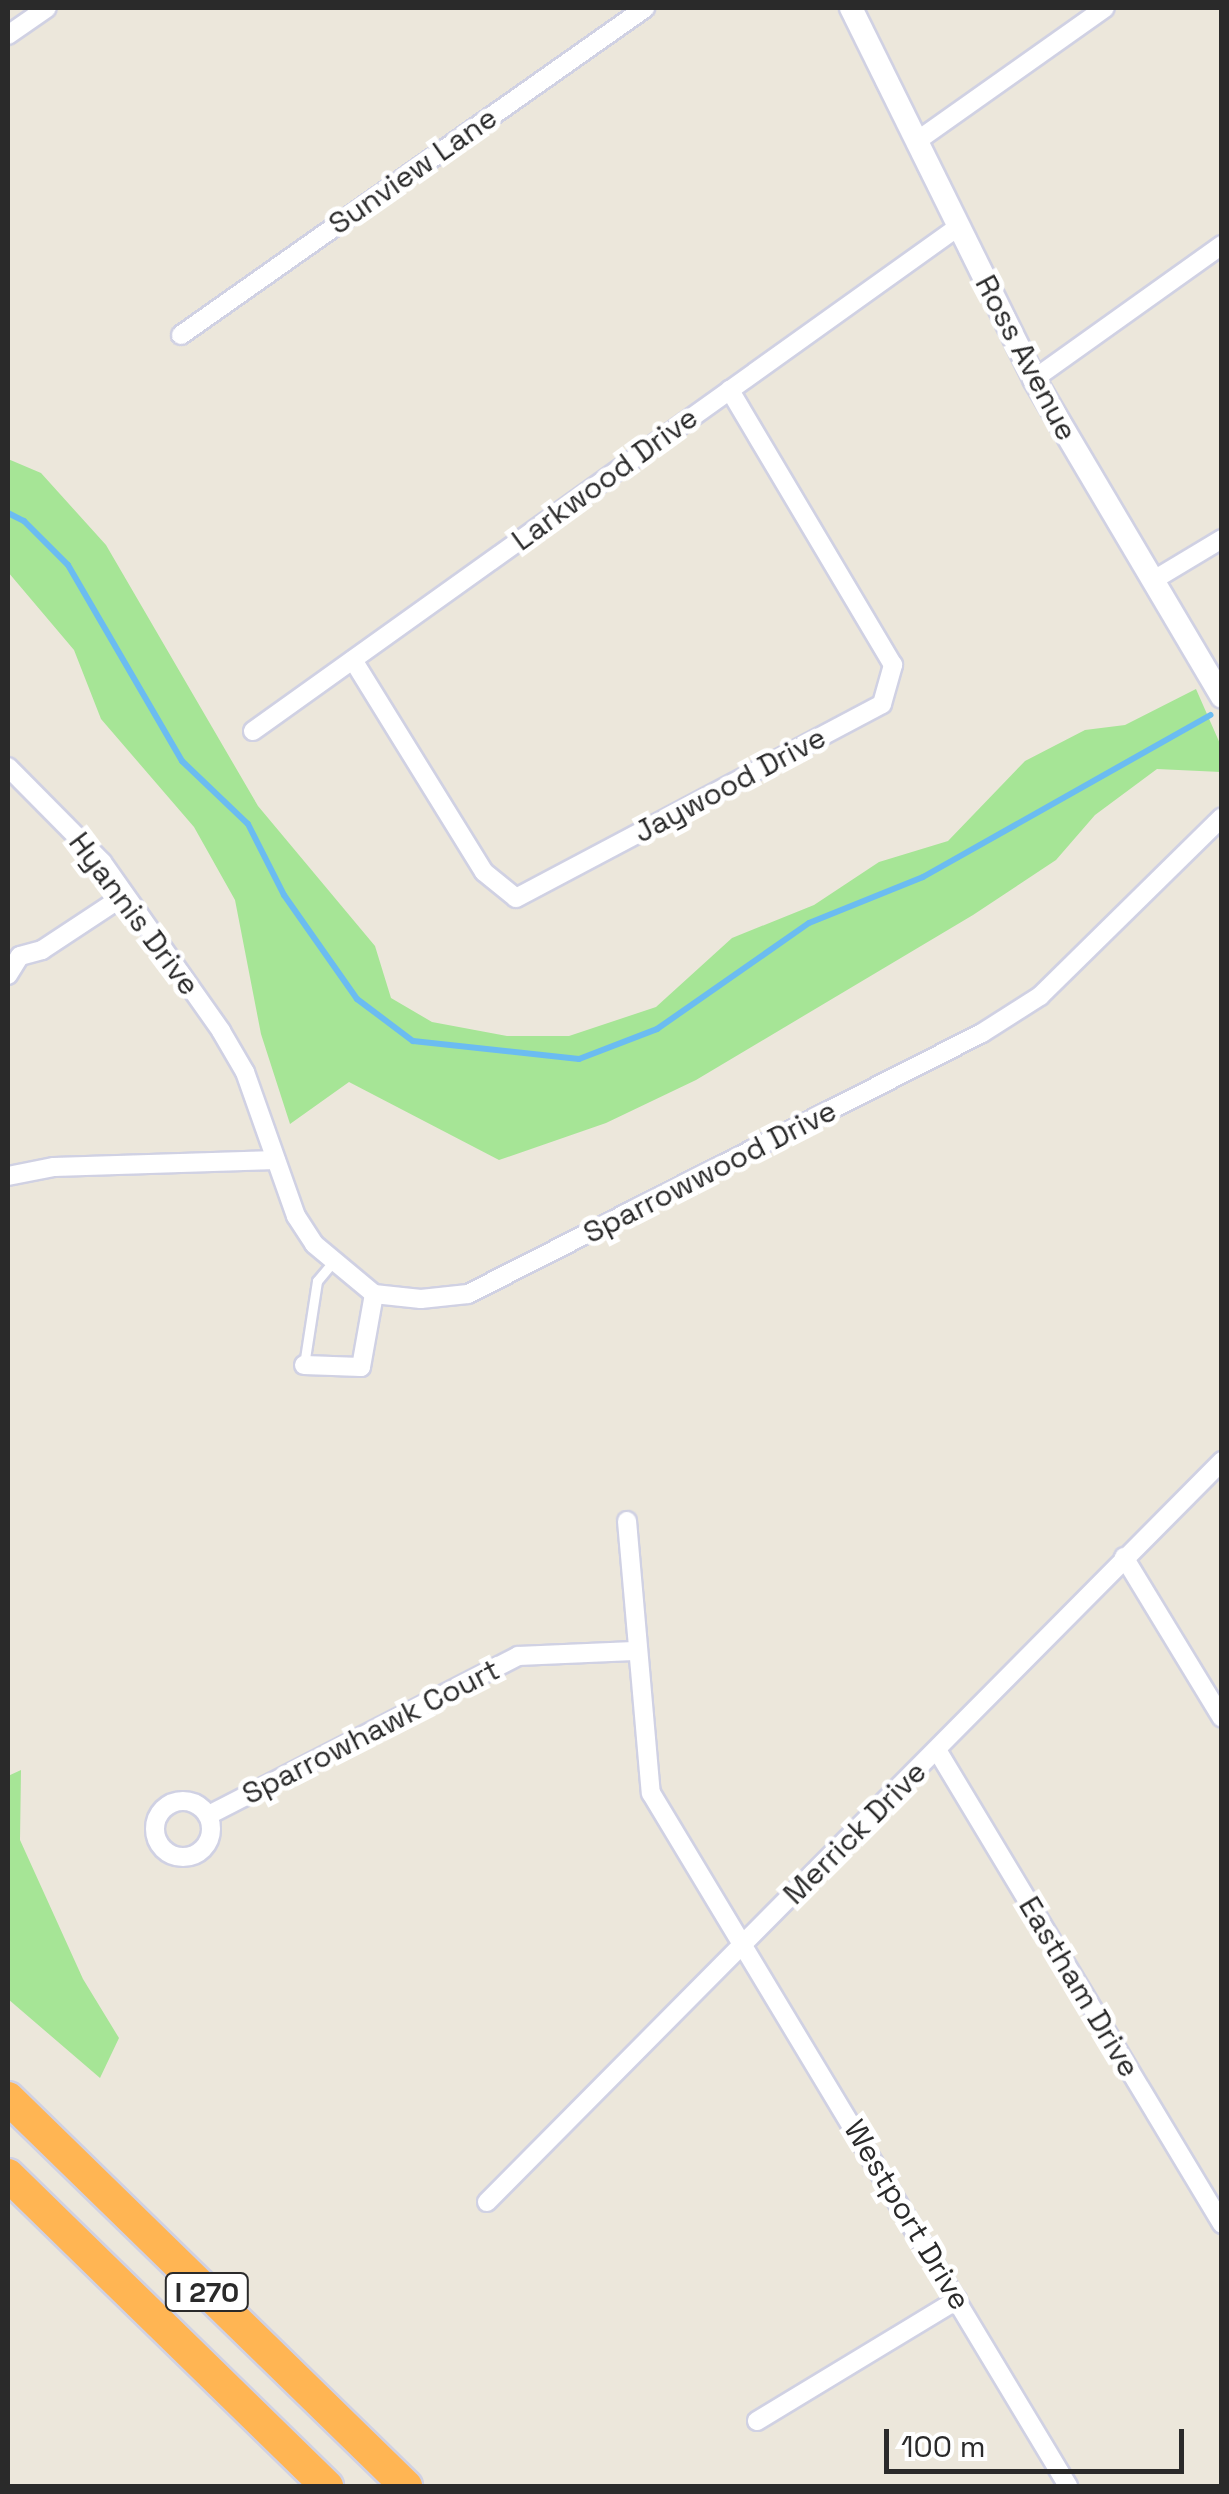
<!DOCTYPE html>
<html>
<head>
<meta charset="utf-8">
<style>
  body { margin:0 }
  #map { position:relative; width:1229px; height:2494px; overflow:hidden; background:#ece7db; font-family:"Space Grotesk",sans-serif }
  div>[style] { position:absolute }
  .green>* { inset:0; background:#a6e596 }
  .stream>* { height:6px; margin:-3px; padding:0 3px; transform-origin:3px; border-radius:3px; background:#6bbcf1 }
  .roads { filter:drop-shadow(2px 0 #d0d1e3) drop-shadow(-2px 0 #d0d1e3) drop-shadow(0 2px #d0d1e3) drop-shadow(0 -2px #d0d1e3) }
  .service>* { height:9px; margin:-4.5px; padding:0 4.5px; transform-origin:4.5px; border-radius:4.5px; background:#fff }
  .minor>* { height:18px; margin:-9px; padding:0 9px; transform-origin:9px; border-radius:9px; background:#fff }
  .minor>.ring { margin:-9px; padding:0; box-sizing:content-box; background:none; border:18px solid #fff; border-radius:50% }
  .tertiary>* { height:22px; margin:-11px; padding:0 11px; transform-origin:11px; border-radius:11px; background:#fff }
  .motorway>* { height:32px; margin:-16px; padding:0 16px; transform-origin:16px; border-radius:16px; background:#ffb553 }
  span { translate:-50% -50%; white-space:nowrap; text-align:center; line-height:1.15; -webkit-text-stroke:10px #fff; paint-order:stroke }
  .shield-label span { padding:2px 8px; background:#fff; border:2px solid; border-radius:8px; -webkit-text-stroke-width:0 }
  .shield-label { font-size:28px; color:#2a2a2a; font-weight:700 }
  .street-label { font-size:30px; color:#2a2a2a }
  .frame { position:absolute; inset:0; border:10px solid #2a2a2a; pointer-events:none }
  .scale { position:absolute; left:884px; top:2429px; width:300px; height:45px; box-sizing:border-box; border:5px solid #2a2a2a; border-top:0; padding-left:12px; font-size:30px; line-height:35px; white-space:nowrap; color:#2a2a2a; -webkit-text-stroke:8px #fff; paint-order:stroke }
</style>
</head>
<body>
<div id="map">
  <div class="green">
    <div style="clip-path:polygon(8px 459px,41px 473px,106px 545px,258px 806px,375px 946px,391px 998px,432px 1022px,507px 1036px,569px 1036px,656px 1007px,732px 938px,814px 905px,879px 862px,948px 841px,1025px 761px,1085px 730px,1125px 725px,1196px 689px,1221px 746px,1221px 772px,1157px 769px,1095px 815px,1056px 860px,973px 915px,696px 1080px,606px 1123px,499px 1160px,349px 1082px,290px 1124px,261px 1034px,235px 900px,194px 827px,101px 719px,74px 650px,8px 572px)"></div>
    <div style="clip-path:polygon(21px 1770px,20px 1840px,83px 1979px,119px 2038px,100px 2078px,8px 1999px,8px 1776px)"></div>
  </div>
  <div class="stream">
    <div style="left:8px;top:513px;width:18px;rotate:27deg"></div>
    <div style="left:24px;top:521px;width:62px;rotate:45deg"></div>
    <div style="left:68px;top:565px;width:227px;rotate:59.8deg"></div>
    <div style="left:182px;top:761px;width:91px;rotate:43.7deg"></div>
    <div style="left:248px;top:824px;width:80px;rotate:63.1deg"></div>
    <div style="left:284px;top:895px;width:127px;rotate:54.9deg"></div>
    <div style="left:357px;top:999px;width:70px;rotate:36.9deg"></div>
    <div style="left:413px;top:1041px;width:167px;rotate:6.2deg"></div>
    <div style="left:579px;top:1059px;width:84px;rotate:-21deg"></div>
    <div style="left:657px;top:1029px;width:185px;rotate:-34.9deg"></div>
    <div style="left:809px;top:923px;width:123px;rotate:-22deg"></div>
    <div style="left:923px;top:877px;width:330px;rotate:-29.4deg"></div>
  </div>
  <div class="roads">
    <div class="service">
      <div style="left:304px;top:1365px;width:85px;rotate:-81.2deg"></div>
      <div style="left:317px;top:1281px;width:23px;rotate:-50deg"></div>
    </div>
    <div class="minor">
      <div style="left:8px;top:35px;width:47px;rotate:-34.7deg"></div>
      <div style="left:917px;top:141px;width:230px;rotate:-35.3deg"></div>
      <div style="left:181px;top:335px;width:568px;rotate:-35.17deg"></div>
      <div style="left:1034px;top:379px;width:231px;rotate:-35.5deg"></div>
      <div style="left:1152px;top:581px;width:82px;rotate:-31deg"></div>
      <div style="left:353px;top:660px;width:249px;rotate:58.3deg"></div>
      <div style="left:484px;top:872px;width:41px;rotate:39.1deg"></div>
      <div style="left:516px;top:898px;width:414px;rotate:-27.9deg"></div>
      <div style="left:882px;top:704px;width:41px;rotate:-74.2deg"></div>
      <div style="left:893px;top:665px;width:320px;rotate:-120.7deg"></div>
      <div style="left:253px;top:731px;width:867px;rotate:-35.56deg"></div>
      <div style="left:8px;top:767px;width:134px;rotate:45.3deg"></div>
      <div style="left:102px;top:862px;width:207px;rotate:54.8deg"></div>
      <div style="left:221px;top:1031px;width:48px;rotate:59.7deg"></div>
      <div style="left:245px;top:1072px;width:153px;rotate:70.5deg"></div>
      <div style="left:296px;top:1216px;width:33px;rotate:57deg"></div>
      <div style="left:314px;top:1244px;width:78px;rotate:39.8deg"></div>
      <div style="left:374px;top:1294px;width:47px;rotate:6.1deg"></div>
      <div style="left:421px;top:1299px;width:47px;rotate:-6.1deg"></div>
      <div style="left:468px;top:1294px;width:576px;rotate:-26.92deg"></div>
      <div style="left:982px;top:1033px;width:69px;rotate:-32.5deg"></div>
      <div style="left:1040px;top:996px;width:255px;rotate:-44.5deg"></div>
      <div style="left:8px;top:975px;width:22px;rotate:-58deg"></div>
      <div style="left:20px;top:956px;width:23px;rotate:-15deg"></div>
      <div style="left:42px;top:950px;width:98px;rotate:-33.4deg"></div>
      <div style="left:8px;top:1176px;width:47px;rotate:-11.1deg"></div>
      <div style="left:54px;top:1167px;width:222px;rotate:-1.8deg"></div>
      <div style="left:304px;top:1365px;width:57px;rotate:2deg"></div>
      <div style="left:361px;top:1367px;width:74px;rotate:-79.9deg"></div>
      <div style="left:627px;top:1521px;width:273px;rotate:85deg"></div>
      <div style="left:651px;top:1793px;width:809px;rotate:58.96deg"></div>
      <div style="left:1124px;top:1557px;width:188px;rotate:58.7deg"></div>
      <div style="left:937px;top:1750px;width:553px;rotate:58.98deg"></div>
      <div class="ring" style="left:155px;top:1801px;width:38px;height:38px"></div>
      <div style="left:209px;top:1815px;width:348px;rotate:-27.2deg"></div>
      <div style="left:518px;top:1656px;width:116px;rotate:-2.5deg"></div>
      <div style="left:487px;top:2202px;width:1044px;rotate:-45.23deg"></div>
      <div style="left:757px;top:2421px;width:234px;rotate:-31.2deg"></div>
    </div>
    <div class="tertiary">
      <div style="left:851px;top:8px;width:414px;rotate:63.7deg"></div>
      <div style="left:1034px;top:379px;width:369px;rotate:59.4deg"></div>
    </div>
    <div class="motorway">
      <div style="left:8px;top:2098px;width:556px;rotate:44.27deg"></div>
      <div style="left:8px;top:2175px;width:446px;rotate:44.3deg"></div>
    </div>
  </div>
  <div class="shield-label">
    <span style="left:207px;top:2292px">I 270</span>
  </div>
  <div class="street-label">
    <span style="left:413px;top:171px;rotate:-35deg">Sunview Lane</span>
    <span style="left:1026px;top:358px;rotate:62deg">Ross Avenue</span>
    <span style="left:605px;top:479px;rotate:-36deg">Larkwood Drive</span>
    <span style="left:730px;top:785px;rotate:-28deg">Jaywood Drive</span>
    <span style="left:134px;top:914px;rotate:53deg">Hyannis Drive</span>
    <span style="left:710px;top:1172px;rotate:-27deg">Sparrowwood Drive</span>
    <span style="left:371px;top:1732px;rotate:-27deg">Sparrowhawk Court</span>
    <span style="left:855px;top:1833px;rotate:-45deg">Merrick Drive</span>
    <span style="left:1079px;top:1987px;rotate:59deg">Eastham Drive</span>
    <span style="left:907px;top:2215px;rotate:59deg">Westport Drive</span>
  </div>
  <div class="frame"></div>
  <div class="scale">100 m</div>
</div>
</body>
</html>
